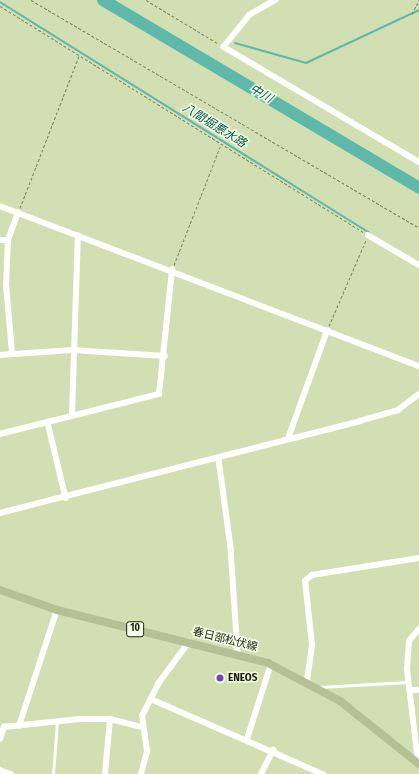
<!DOCTYPE html>
<html>
<head>
<meta charset="utf-8">
<style>
  body { margin:0 }
  #map { position:relative; width:419px; height:774px; overflow:hidden; background:#d1dfb3; font-family:"Fira Sans Condensed","Noto Sans JP",sans-serif }
  div>[style] { position:absolute }
  .stream>* { height:2px; margin:-1px; padding:0 1px; transform-origin:1px; border-radius:1px; background:#5eb9ab }
  .river>* { height:12px; margin:-6px; padding:0 6px; transform-origin:6px; border-radius:6px; background:#5eb9ab }
  .path>* { height:1px; margin-top:-0.5px; transform-origin:0; background:repeating-linear-gradient(90deg,#7a8365 0 3px,transparent 0 5px) }
  .service>* { height:2.5px; margin:-1.25px; padding:0 1.25px; transform-origin:1.25px; border-radius:1.25px; background:#fff }
  .minor>* { height:5.5px; margin:-2.75px; padding:0 2.75px; transform-origin:2.75px; border-radius:2.75px; background:#fff }
  .primary>* { height:8px; margin:-4px; padding:0 4px; transform-origin:4px; border-radius:4px; background:#b5c195 }
  .dots>* { width:11px; height:11px; translate:-50% -50%; box-sizing:border-box; border:2px solid #f5fde6; border-radius:50% }
  span { translate:-50% -50%; white-space:nowrap; text-align:center; line-height:1.15; -webkit-text-stroke:3px #f5fde6; paint-order:stroke }
  .shield-label span { padding:1px 3px; background:#f5fde6; border:1px solid; border-radius:3px; -webkit-text-stroke-width:0 }
  .shield-label { font-size:10px; color:#1d2111; font-weight:700 }
  .street-label { font-size:11px; color:#1d2111 }
  .poi-label { font-size:11px; color:#1d2111; font-weight:700 }
  .left { translate:0 -50%; text-align:left }
  .water-label { font-size:12px; color:#08594f; font-style:italic }
</style>
</head>
<body>
<div id="map">
  <div class="stream">
    <div style="left:0;top:2px;width:435px;rotate:32deg"></div>
    <div style="left:235px;top:43px;width:74px;rotate:15.7deg"></div>
    <div style="left:306px;top:63px;width:125px;rotate:-25.1deg"></div>
  </div>
  <div class="river">
    <div style="left:103px;top:0;width:368px;rotate:30.7deg"></div>
  </div>
  <div class="path">
    <div style="left:31px;top:0;width:450px;rotate:30.4deg"></div>
    <div style="left:146px;top:0;width:85px;rotate:31.1deg"></div>
    <div style="left:0;top:6px;width:428px;rotate:31.9deg"></div>
    <div style="left:412px;top:14px;width:16px;rotate:-63deg"></div>
    <div style="left:20px;top:208px;width:163px;rotate:-68.8deg"></div>
    <div style="left:174px;top:265px;width:127px;rotate:-68.7deg"></div>
    <div style="left:329px;top:326px;width:94px;rotate:-66.7deg"></div>
  </div>
  <div class="service">
    <div style="left:319px;top:687px;width:88px;rotate:-3.3deg"></div>
    <div style="left:53px;top:774px;width:52px;rotate:-85.6deg"></div>
  </div>
  <div class="minor">
    <div style="left:276px;top:0;width:30px;rotate:150deg"></div>
    <div style="left:250px;top:15px;width:41px;rotate:129.1deg"></div>
    <div style="left:224px;top:47px;width:226px;rotate:30.5deg"></div>
    <div style="left:0;top:206px;width:449px;rotate:20.9deg"></div>
    <div style="left:368px;top:235px;width:59px;rotate:30.5deg"></div>
    <div style="left:0;top:240px;width:8px"></div>
    <div style="left:12px;top:353px;width:68px;rotate:-95deg"></div>
    <div style="left:6px;top:285px;width:45px;rotate:-87.5deg"></div>
    <div style="left:8px;top:240px;width:29px;rotate:-70deg"></div>
    <div style="left:0;top:355px;width:72px;rotate:-4deg"></div>
    <div style="left:72px;top:350px;width:93px;rotate:3.7deg"></div>
    <div style="left:72px;top:414px;width:178px;rotate:-88.1deg"></div>
    <div style="left:48px;top:423px;width:77px;rotate:76.5deg"></div>
    <div style="left:0;top:434px;width:164px;rotate:-14.1deg"></div>
    <div style="left:159px;top:394px;width:125px;rotate:-84deg"></div>
    <div style="left:289px;top:436px;width:112px;rotate:-70.1deg"></div>
    <div style="left:219px;top:459px;width:90px;rotate:82.3deg"></div>
    <div style="left:231px;top:548px;width:105px;rotate:86.2deg"></div>
    <div style="left:0;top:513px;width:372px;rotate:-14.3deg"></div>
    <div style="left:360px;top:421px;width:40px;rotate:-16deg"></div>
    <div style="left:398px;top:410px;width:26px;rotate:-37deg"></div>
    <div style="left:307px;top:681px;width:36px;rotate:-82deg"></div>
    <div style="left:312px;top:645px;width:64px;rotate:-96.2deg"></div>
    <div style="left:305px;top:581px;width:9px;rotate:-41deg"></div>
    <div style="left:312px;top:575px;width:108px;rotate:-9deg"></div>
    <div style="left:411px;top:690px;width:8px"></div>
    <div style="left:151px;top:699px;width:188px;rotate:23.6deg"></div>
    <div style="left:19px;top:726px;width:122px;rotate:-71.9deg"></div>
    <div style="left:0;top:739px;width:13px;rotate:-72deg"></div>
    <div style="left:4px;top:727px;width:76px;rotate:-6deg"></div>
    <div style="left:80px;top:719px;width:30px"></div>
    <div style="left:110px;top:719px;width:34px;rotate:14deg"></div>
    <div style="left:247px;top:739px;width:79px;rotate:-72.3deg"></div>
    <div style="left:418px;top:763px;width:94px;rotate:-96.7deg"></div>
    <div style="left:407px;top:670px;width:29px;rotate:-86deg"></div>
    <div style="left:409px;top:641px;width:16px;rotate:-50deg"></div>
    <div style="left:0;top:770px;width:12px;rotate:20deg"></div>
    <div style="left:105px;top:774px;width:55px;rotate:-84.8deg"></div>
    <div style="left:141px;top:774px;width:24px;rotate:-75deg"></div>
    <div style="left:147px;top:751px;width:35px;rotate:-98deg"></div>
    <div style="left:142px;top:716px;width:36px;rotate:-63deg"></div>
    <div style="left:158px;top:684px;width:52px;rotate:-53.6deg"></div>
    <div style="left:261px;top:774px;width:27px;rotate:-63deg"></div>
  </div>
  <div class="primary">
    <div style="left:0;top:590px;width:60px;rotate:19.3deg"></div>
    <div style="left:57px;top:610px;width:218px;rotate:14.1deg"></div>
    <div style="left:268px;top:663px;width:81px;rotate:27.8deg"></div>
    <div style="left:340px;top:701px;width:101px;rotate:38.6deg"></div>
  </div>
  <div class="dots">
    <div style="left:220px;top:678px;background:#7942b8"></div>
  </div>
  <div class="shield-label">
    <span style="left:135px;top:629px">10</span>
  </div>
  <div class="street-label">
    <span style="left:225px;top:640px;rotate:14deg">春日部松伏線</span>
  </div>
  <div class="poi-label">
    <span class="left" style="left:228px;top:678px">ENEOS</span>
  </div>
  <div class="water-label">
    <span style="left:261px;top:94px;rotate:31deg">中川</span>
    <span style="left:214px;top:126px;rotate:32deg">八間堀悪水路</span>
  </div>
</div>
</body>
</html>
